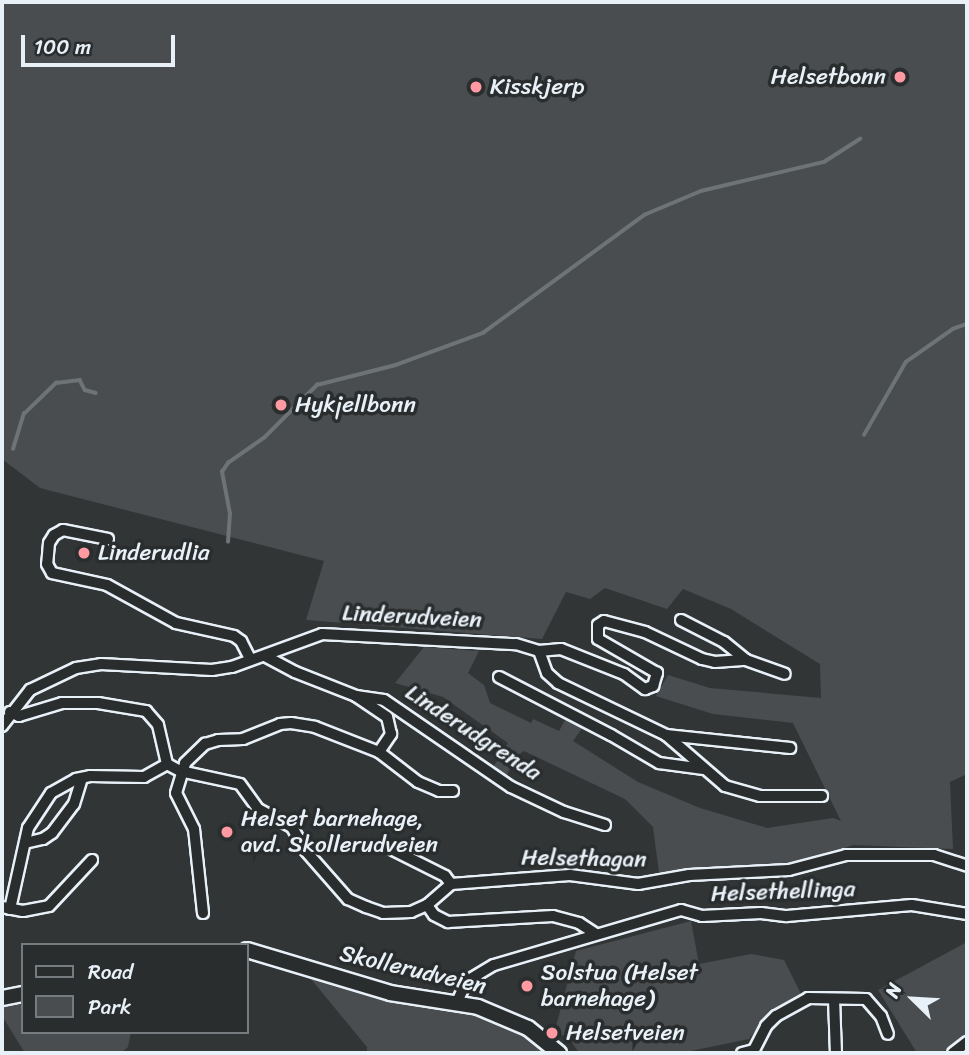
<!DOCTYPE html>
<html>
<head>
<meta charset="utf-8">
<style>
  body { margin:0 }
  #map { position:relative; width:969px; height:1055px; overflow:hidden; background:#323536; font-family:Sriracha,sans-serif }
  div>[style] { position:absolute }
  .green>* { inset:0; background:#494d4f }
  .stream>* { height:3.5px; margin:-1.75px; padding:0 1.75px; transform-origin:1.75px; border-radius:1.75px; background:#6e7376 }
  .roads { filter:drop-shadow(2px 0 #e8f1f8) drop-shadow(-2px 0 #e8f1f8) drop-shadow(0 2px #e8f1f8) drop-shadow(0 -2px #e8f1f8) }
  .minor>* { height:10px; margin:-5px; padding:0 5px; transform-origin:5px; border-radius:5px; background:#2a2d2e }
  .tertiary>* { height:14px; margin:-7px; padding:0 7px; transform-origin:7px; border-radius:7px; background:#2a2d2e }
  .dots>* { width:19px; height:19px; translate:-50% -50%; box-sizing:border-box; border:4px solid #2a2d2e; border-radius:50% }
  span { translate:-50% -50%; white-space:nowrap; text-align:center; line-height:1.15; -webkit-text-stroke:7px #2a2d2e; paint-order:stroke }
  .poi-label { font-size:23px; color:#e8f1f8 }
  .right { translate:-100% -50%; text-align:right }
  .left { translate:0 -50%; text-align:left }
  .street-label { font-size:23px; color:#e8f1f8 }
  .frame { position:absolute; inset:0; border:4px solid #e8f1f8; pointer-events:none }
  .legend { position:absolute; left:21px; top:943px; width:228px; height:91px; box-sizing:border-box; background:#2a2d2e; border:2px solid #767b7f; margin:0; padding:9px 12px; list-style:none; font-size:21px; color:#e8f1f8 }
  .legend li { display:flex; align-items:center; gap:14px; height:35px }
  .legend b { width:35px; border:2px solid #767b7f }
  .north { position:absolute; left:878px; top:964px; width:70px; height:70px; -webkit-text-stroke:5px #2a2d2e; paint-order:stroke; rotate:294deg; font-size:19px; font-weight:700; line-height:28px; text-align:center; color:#e8f1f8 }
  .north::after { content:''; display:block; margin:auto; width:24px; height:32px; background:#e8f1f8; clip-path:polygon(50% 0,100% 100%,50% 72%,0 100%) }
  .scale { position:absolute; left:21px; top:35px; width:154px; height:32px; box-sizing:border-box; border:4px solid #e8f1f8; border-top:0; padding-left:9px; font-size:21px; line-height:24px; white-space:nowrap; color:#e8f1f8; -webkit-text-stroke:5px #2a2d2e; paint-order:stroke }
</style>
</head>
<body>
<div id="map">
  <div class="green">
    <div style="clip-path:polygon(2px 2px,967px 2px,967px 774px,950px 782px,953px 849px,853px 845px,804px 863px,659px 873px,653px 827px,625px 799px,524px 751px,517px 756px,505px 778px,492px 769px,508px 743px,443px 697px,395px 683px,424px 647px,479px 651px,468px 673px,484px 685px,490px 703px,531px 723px,533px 719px,559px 731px,568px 715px,585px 724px,573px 741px,638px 782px,700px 808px,767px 828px,833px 818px,841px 821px,793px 723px,713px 714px,656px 696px,668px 675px,710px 688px,821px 698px,820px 664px,731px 609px,683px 589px,667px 609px,605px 588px,590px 599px,566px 592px,542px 639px,306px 620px,324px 561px,40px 488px,2px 459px)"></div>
    <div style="clip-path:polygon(691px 921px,699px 964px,751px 954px,784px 960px,802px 996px,770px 1013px,749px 1039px,681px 1053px,579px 1053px,571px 1041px,555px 1030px,576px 951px)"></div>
    <div style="clip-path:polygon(967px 942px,967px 1034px,942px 1053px,917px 1053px,878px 990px)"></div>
    <div style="clip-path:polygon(306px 973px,497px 1020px,529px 1037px,547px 1053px,367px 1053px,367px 1047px)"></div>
    <div style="clip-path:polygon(23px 1004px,23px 1032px,131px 1032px,128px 1047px,121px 1053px,25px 1053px,2px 1016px,2px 1007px)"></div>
  </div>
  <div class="stream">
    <div style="left:864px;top:435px;width:84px;rotate:-60.1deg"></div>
    <div style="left:906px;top:362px;width:57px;rotate:-35.1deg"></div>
    <div style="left:953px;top:329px;width:15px;rotate:-20deg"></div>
    <div style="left:13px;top:449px;width:37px;rotate:-73deg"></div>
    <div style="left:24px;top:414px;width:45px;rotate:-44.1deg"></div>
    <div style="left:56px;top:383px;width:24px;rotate:-7deg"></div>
    <div style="left:80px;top:380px;width:11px;rotate:63deg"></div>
    <div style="left:85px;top:390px;width:11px;rotate:15deg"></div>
    <div style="left:228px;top:542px;width:28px;rotate:-86deg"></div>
    <div style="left:230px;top:514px;width:43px;rotate:-100.8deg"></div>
    <div style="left:222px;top:472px;width:11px;rotate:-56deg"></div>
    <div style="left:228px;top:463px;width:45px;rotate:-35.1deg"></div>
    <div style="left:265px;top:437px;width:74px;rotate:-45deg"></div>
    <div style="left:317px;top:385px;width:81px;rotate:-14.2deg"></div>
    <div style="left:396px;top:365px;width:93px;rotate:-20.2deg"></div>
    <div style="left:483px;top:333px;width:200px;rotate:-36.2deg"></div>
    <div style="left:644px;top:215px;width:62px;rotate:-22.8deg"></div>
    <div style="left:701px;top:191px;width:126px;rotate:-13.3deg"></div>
    <div style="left:824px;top:162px;width:43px;rotate:-32.6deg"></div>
  </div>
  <div class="roads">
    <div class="minor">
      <div style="left:108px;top:539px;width:46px;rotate:-168.7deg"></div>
      <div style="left:63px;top:530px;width:10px;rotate:151deg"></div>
      <div style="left:54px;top:535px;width:9px;rotate:122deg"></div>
      <div style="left:49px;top:543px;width:21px;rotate:95deg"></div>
      <div style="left:47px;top:564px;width:10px;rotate:61deg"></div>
      <div style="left:52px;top:573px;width:56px;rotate:12.3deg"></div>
      <div style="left:107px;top:585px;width:79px;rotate:28.8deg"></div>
      <div style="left:176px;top:623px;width:59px;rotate:12.6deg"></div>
      <div style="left:234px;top:636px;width:9px;rotate:36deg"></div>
      <div style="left:241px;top:641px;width:20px;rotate:63deg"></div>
      <div style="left:681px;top:620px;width:48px;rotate:27.1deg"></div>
      <div style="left:724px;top:642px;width:28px;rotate:39deg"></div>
      <div style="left:539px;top:651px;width:23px;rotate:70deg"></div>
      <div style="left:547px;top:673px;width:15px;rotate:42deg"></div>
      <div style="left:558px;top:683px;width:120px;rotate:25.7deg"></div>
      <div style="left:666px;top:735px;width:125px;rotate:6deg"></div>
      <div style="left:265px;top:656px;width:34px;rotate:28deg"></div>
      <div style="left:295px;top:672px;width:66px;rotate:21.5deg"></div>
      <div style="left:356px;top:696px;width:28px;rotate:8deg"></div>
      <div style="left:384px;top:700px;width:154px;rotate:34.4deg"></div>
      <div style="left:511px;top:787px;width:59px;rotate:25.3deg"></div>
      <div style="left:564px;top:812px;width:43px;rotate:17.6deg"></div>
      <div style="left:499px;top:677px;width:126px;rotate:27.4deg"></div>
      <div style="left:611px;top:735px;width:56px;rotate:30.3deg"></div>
      <div style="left:659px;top:763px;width:45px;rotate:7.6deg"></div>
      <div style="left:10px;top:712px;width:10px;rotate:24deg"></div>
      <div style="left:19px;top:716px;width:45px;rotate:-16.8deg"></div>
      <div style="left:62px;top:703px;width:36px"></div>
      <div style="left:98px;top:703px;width:49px;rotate:9.5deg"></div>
      <div style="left:146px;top:711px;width:18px;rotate:49deg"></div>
      <div style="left:158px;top:725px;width:40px;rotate:77deg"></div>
      <div style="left:167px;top:764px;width:15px;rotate:28deg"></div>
      <div style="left:180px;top:771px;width:61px;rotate:12.2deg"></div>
      <div style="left:240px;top:784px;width:31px;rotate:54deg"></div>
      <div style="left:258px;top:809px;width:38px;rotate:28deg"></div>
      <div style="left:292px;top:827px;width:25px;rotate:61deg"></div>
      <div style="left:304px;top:849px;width:67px;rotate:48.7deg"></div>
      <div style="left:348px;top:899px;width:20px;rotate:24deg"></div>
      <div style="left:366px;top:907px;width:18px;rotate:19deg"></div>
      <div style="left:383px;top:913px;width:28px;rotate:-2deg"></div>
      <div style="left:411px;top:912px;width:17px;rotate:-24deg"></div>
      <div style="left:427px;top:905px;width:32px;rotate:-41deg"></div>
      <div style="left:451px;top:884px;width:10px;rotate:-127deg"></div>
      <div style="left:445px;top:876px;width:58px;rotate:-153.4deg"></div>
      <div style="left:2px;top:726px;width:46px;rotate:-52.1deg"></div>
      <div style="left:30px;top:690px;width:51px;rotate:-25.6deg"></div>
      <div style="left:76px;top:668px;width:25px;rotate:-9deg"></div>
      <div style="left:101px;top:664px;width:111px;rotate:3.1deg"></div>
      <div style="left:212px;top:670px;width:20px;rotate:-9deg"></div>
      <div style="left:232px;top:667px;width:96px;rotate:-20.1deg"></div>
      <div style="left:322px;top:634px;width:194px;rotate:3deg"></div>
      <div style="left:516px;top:644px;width:24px;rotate:17deg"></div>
      <div style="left:539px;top:651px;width:22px;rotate:-5deg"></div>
      <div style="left:561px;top:649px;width:68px;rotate:21.6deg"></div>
      <div style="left:624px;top:674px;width:26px;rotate:36deg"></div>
      <div style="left:645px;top:689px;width:9px;rotate:-21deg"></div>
      <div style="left:653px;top:686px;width:14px;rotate:-73deg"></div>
      <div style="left:657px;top:673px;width:68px;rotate:-150deg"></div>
      <div style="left:598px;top:639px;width:14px;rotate:-90deg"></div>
      <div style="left:598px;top:625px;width:7px;rotate:-34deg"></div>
      <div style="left:604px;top:621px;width:42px;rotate:15deg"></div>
      <div style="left:645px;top:632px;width:63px;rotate:25.3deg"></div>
      <div style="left:702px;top:659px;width:13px;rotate:13deg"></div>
      <div style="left:715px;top:662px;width:31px;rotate:-4deg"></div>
      <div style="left:746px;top:660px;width:41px;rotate:19.7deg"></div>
      <div style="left:666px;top:735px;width:78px;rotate:40.8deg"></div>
      <div style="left:725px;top:786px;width:36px;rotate:16deg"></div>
      <div style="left:760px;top:796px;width:62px"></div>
      <div style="left:379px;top:752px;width:49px;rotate:37.6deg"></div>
      <div style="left:418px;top:782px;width:23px;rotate:23deg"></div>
      <div style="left:439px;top:791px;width:14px"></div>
      <div style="left:25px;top:843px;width:18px;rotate:-13deg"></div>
      <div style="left:43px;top:839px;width:11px;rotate:-34deg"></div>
      <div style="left:52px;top:833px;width:36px;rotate:-53deg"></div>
      <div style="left:74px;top:804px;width:27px;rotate:-73deg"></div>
      <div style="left:451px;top:884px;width:119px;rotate:-4.3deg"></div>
      <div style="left:570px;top:875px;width:69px;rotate:7.5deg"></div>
      <div style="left:638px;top:884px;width:52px;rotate:-10deg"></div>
      <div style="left:689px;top:875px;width:100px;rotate:-2.9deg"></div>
      <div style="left:789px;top:870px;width:59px;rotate:-14.7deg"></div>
      <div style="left:846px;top:855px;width:88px"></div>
      <div style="left:934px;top:855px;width:35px;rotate:18deg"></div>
      <div style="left:427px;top:905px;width:12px;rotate:55deg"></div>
      <div style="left:434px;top:915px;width:16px;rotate:27deg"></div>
      <div style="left:448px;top:922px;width:105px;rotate:-3.3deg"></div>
      <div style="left:553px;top:916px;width:27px;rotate:15deg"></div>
      <div style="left:579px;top:923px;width:20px;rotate:33deg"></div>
      <div style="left:2px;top:907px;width:21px;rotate:11deg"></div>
      <div style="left:23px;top:911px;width:26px;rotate:-11deg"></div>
      <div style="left:49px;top:906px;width:63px;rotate:-46.9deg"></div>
      <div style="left:10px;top:909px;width:83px;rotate:-77.5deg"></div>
      <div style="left:28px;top:828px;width:42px;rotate:-56.7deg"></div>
      <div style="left:51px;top:793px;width:29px;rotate:-29deg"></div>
      <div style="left:76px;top:779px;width:14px;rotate:-12deg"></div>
      <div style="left:90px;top:776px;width:54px;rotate:1.1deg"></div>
      <div style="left:144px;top:777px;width:26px;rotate:-29deg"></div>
      <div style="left:203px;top:913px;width:84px;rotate:-96.1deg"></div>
      <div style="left:194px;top:829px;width:40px;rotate:-116.6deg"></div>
      <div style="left:176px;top:793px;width:31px;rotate:-73deg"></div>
      <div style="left:185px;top:763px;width:28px;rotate:-44deg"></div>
      <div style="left:205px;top:744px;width:14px;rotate:-17deg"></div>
      <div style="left:218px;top:740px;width:25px;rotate:-2deg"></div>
      <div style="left:243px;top:739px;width:40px;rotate:-22deg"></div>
      <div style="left:280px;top:724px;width:11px;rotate:-5deg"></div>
      <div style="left:291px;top:723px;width:24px;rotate:9deg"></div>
      <div style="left:315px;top:727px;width:69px;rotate:21.3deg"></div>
      <div style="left:379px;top:752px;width:22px;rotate:-56deg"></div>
      <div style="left:391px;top:734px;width:17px;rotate:-103deg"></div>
      <div style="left:387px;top:717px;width:37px;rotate:-146deg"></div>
      <div style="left:834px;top:999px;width:54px;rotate:87.9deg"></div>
      <div style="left:457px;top:1002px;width:23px;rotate:-65deg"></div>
      <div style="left:467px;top:981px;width:31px;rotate:-31deg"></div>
      <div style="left:494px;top:965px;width:195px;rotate:-16.4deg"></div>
      <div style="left:681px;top:910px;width:22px;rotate:16deg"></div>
      <div style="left:702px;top:916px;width:59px;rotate:-2.9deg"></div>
      <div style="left:761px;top:913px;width:26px;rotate:7deg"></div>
      <div style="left:787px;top:916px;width:125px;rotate:-5deg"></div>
      <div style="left:912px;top:905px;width:56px;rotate:9.3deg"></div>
      <div style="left:742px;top:1053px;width:12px;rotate:-14deg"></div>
      <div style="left:754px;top:1050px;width:27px;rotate:-63deg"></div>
      <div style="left:766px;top:1026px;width:14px;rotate:-45deg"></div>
      <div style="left:776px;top:1016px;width:37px;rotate:-29deg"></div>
      <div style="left:808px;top:998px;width:58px;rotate:1deg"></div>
      <div style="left:866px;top:999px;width:23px;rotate:49deg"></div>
      <div style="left:881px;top:1016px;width:19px;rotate:69deg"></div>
      <div style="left:953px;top:1053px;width:18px;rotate:-38deg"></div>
    </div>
    <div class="tertiary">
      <div style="left:247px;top:950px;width:149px;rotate:16.7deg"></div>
      <div style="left:390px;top:993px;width:89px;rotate:9deg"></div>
      <div style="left:478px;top:1007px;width:54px;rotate:22.8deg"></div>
      <div style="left:528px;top:1028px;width:40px;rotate:39deg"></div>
      <div style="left:2px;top:998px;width:21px;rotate:-11deg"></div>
    </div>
  </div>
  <div class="dots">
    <div style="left:900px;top:77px;background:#ff9aa2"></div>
    <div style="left:476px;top:87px;background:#ff9aa2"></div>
    <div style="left:281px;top:405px;background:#ff9aa2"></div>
    <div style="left:84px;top:553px;background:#ff9aa2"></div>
    <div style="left:227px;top:832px;background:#ff9aa2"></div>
    <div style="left:527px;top:986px;background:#ff9aa2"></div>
    <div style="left:552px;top:1033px;background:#ff9aa2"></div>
  </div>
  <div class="poi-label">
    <span class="right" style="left:886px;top:77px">Helsetbonn</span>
    <span class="left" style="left:490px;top:87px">Kisskjerp</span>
    <span class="left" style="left:295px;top:405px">Hykjellbonn</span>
    <span class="left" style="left:98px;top:553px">Linderudlia</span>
    <span class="left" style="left:241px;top:832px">Helset barnehage,<br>avd. Skollerudveien</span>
    <span class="left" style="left:541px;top:986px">Solstua (Helset<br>barnehage)</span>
    <span class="left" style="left:566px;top:1033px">Helsetveien</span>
  </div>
  <div class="street-label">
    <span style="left:412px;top:617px;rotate:3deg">Linderudveien</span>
    <span style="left:473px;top:733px;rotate:33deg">Linderudgrenda</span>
    <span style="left:584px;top:859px;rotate:1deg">Helsethagan</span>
    <span style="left:783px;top:892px;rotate:-2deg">Helsethellinga</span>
    <span style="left:413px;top:970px;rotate:13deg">Skollerudveien</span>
  </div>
  <div class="frame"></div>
  <ul class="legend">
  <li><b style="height:9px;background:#2a2d2e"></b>Road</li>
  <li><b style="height:19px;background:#494d4f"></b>Park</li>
  </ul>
  <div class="north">N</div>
  <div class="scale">100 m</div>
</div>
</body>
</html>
